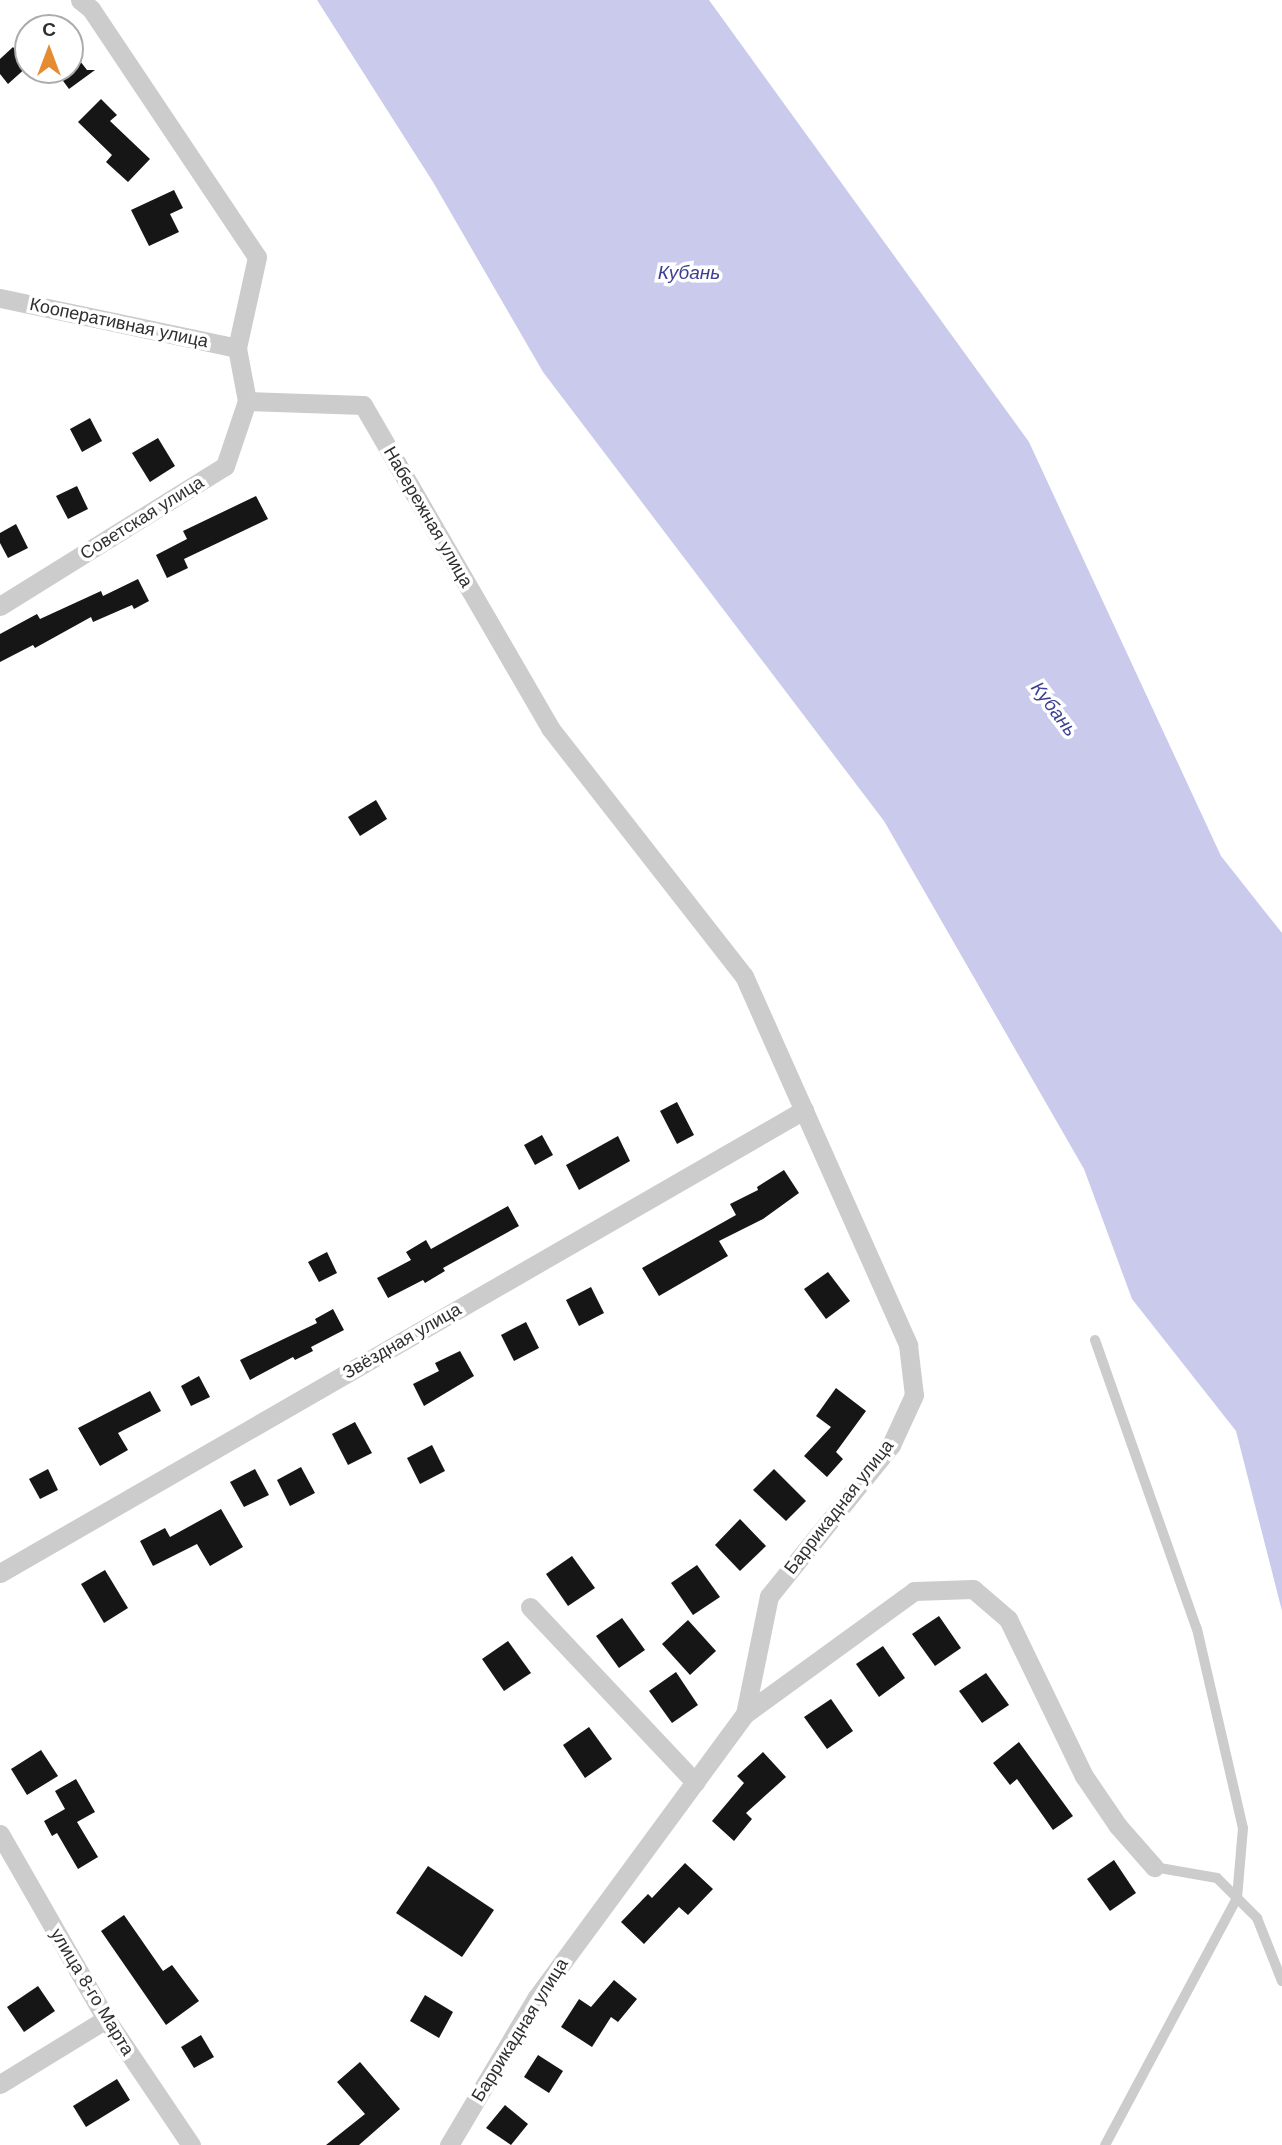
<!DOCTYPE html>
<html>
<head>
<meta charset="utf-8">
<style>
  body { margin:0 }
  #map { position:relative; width:1282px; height:2145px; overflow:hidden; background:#fff; font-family:Arial,sans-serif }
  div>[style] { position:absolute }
  .water>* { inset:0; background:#cacbec }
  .building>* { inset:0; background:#161616 }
  .service>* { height:10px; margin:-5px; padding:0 5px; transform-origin:5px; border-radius:5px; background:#ccc }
  .minor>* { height:19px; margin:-9.5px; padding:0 9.5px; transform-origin:9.5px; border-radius:9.5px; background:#ccc }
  span { translate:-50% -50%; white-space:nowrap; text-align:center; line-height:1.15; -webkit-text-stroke:7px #fff; paint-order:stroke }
  .street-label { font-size:18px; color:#2f2f2f }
  .water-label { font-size:19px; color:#3d4092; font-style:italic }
  .north { position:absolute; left:14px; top:14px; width:70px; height:70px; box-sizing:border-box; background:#fff; border:2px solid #acacac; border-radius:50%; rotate:0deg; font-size:19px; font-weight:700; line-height:28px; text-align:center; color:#2f2f2f }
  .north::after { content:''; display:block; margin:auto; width:24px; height:32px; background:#e58c32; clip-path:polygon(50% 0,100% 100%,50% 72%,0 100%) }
</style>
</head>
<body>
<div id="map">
  <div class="water">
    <div style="clip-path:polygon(317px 0,709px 0,1029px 442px,1221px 856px,1282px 933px,1282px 1611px,1236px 1431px,1132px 1299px,1084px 1169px,884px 821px,543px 372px,433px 182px)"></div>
  </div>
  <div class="building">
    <div style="clip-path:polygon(13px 47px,28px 66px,8px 84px,0 74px,0 59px)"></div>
    <div style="clip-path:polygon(70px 48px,87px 70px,95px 70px,69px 89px,55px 70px,70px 70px)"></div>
    <div style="clip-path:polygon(101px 99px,117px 115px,110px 121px,150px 159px,128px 182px,106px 162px,112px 155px,78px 122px)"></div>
    <div style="clip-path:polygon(174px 190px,183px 208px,170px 214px,179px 232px,149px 246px,131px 210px)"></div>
    <div style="clip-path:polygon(90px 418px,102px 441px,82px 452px,70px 429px)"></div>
    <div style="clip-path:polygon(158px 438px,175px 466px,150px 482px,132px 453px)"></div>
    <div style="clip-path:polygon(77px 486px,88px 509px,68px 519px,56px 496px)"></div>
    <div style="clip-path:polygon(256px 496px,268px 519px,184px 559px,188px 568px,167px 578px,156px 555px,187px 539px,183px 531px)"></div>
    <div style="clip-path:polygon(16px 524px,28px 548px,8px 558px,0 543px,0 533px)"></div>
    <div style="clip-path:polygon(138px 579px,149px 601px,134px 609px,132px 605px,93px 622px,91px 617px,35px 648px,33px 645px,0 662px,0 634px,37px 614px,40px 619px,101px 591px,103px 596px)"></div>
    <div style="clip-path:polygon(376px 800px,387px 819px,360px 836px,348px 817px)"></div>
    <div style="clip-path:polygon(677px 1102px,694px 1135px,677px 1144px,660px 1111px)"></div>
    <div style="clip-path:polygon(542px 1135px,553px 1155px,535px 1165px,524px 1145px)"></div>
    <div style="clip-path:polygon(618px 1136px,630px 1161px,579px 1190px,566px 1165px)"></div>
    <div style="clip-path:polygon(784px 1170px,799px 1193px,763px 1219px,719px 1241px,728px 1256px,659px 1296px,642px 1268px,736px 1215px,730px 1204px,758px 1190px,757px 1187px)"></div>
    <div style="clip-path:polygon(508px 1206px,519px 1226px,443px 1268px,445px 1271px,425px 1283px,423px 1280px,388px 1298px,377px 1278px,411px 1260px,406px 1252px,426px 1240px,431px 1249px)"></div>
    <div style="clip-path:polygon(327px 1252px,337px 1273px,319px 1282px,308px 1262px)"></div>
    <div style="clip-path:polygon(828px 1272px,850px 1301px,826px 1319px,804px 1289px)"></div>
    <div style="clip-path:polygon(591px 1287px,604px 1313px,579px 1326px,566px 1300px)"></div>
    <div style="clip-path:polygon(333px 1309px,344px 1330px,311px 1347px,313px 1351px,295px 1360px,293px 1357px,250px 1380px,240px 1360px,317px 1323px,315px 1319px)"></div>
    <div style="clip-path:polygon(526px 1322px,539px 1348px,514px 1361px,501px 1335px)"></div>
    <div style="clip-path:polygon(460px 1351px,474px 1376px,424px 1406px,413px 1384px,439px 1371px,435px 1363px)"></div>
    <div style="clip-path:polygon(199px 1376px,210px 1397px,191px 1406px,181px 1386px)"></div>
    <div style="clip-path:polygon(836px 1388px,866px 1411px,836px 1452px,843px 1459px,827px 1477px,804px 1456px,831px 1427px,816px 1416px)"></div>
    <div style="clip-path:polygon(150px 1391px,161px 1411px,118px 1433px,128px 1450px,100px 1466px,78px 1428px)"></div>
    <div style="clip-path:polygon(355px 1422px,372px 1453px,348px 1465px,332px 1434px)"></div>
    <div style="clip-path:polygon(432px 1445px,445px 1471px,420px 1484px,407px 1458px)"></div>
    <div style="clip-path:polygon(301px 1467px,315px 1493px,290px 1506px,277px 1480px)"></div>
    <div style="clip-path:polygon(48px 1469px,58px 1490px,40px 1499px,29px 1479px)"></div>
    <div style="clip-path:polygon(255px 1469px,269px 1495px,244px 1507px,230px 1482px)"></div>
    <div style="clip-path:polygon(774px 1469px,806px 1501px,786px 1521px,753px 1490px)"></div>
    <div style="clip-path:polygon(221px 1509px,243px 1547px,210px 1566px,197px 1544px,153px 1566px,140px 1541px,165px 1528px,170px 1537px)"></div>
    <div style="clip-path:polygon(740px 1519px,766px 1546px,740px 1571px,715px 1545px)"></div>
    <div style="clip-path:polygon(572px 1556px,595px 1588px,568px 1606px,546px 1574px)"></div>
    <div style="clip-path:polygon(697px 1565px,720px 1597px,693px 1615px,671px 1583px)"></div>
    <div style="clip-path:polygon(105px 1570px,128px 1608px,104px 1623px,81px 1584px)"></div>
    <div style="clip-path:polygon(939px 1616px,961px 1648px,935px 1666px,912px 1634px)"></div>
    <div style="clip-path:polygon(622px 1618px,645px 1650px,619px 1668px,596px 1636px)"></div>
    <div style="clip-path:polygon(688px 1620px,716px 1651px,690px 1675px,662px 1644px)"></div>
    <div style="clip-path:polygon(508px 1641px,531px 1673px,504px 1691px,482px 1659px)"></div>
    <div style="clip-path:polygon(883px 1646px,905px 1678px,879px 1697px,856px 1664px)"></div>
    <div style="clip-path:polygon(676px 1672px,698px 1705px,672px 1723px,649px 1691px)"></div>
    <div style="clip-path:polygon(986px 1673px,1009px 1705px,982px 1723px,959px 1691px)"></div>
    <div style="clip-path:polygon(831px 1699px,853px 1731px,827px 1749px,804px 1717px)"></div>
    <div style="clip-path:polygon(589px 1727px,612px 1759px,585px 1778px,563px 1745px)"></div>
    <div style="clip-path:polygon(1019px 1742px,1073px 1816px,1053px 1830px,1017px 1779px,1010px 1785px,993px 1763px)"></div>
    <div style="clip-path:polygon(41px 1750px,58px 1776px,27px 1795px,11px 1769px)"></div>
    <div style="clip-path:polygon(763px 1752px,786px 1777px,746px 1813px,752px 1819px,734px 1841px,712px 1821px,744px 1783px,737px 1776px)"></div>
    <div style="clip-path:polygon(76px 1779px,95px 1812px,77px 1822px,98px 1857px,78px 1869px,57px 1833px,52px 1836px,44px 1821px,65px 1809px,55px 1791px)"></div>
    <div style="clip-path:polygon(1114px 1860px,1136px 1893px,1110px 1911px,1087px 1879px)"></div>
    <div style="clip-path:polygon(685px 1863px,713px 1889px,688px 1915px,679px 1907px,644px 1944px,621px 1922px,648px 1894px,652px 1898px)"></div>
    <div style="clip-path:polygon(428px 1866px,494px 1910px,462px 1957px,396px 1913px)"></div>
    <div style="clip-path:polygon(124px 1915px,163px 1971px,172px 1965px,199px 2001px,166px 2025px,101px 1931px)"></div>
    <div style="clip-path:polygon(614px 1980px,637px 1999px,618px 2022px,611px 2017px,592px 2047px,561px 2027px,579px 1999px,591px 2007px)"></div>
    <div style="clip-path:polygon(38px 1986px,55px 2011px,24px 2032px,7px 2007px)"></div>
    <div style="clip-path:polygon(425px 1995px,453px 2012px,439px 2038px,410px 2021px)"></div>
    <div style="clip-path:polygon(201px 2035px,214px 2057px,194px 2068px,181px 2047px)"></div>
    <div style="clip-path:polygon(538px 2055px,563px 2071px,549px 2093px,524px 2077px)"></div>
    <div style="clip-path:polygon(360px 2062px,400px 2109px,359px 2145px,326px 2145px,365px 2114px,337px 2082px)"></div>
    <div style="clip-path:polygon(117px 2079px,130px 2100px,86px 2127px,73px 2106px)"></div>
    <div style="clip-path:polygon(505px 2105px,528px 2124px,511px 2145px,486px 2128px)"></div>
  </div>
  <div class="service">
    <div style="left:1095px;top:1340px;width:306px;rotate:70.6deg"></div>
    <div style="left:1197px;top:1629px;width:204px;rotate:77deg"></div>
    <div style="left:1243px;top:1828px;width:70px;rotate:94.9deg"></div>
    <div style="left:1237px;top:1898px;width:280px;rotate:118.1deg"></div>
    <div style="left:1154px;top:1867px;width:64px;rotate:9.9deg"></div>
    <div style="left:1217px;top:1878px;width:57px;rotate:45deg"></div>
    <div style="left:1257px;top:1918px;width:68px;rotate:68.4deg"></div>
  </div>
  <div class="minor">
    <div style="left:80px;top:0;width:14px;rotate:39deg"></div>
    <div style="left:91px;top:9px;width:298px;rotate:56.2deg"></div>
    <div style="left:257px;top:257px;width:93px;rotate:102.4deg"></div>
    <div style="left:237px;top:348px;width:54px;rotate:79.3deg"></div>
    <div style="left:247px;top:401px;width:116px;rotate:2deg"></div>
    <div style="left:363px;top:405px;width:373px;rotate:59.9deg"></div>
    <div style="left:550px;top:728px;width:315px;rotate:52deg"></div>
    <div style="left:744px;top:976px;width:404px;rotate:66deg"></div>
    <div style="left:908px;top:1345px;width:50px;rotate:83.2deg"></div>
    <div style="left:914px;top:1395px;width:55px;rotate:114.7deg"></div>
    <div style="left:891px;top:1445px;width:194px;rotate:128.9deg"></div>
    <div style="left:769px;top:1596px;width:120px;rotate:101.5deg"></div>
    <div style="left:0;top:298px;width:242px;rotate:11.9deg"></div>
    <div style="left:0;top:606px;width:265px;rotate:-31.9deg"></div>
    <div style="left:225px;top:466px;width:69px;rotate:-71.3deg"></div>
    <div style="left:0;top:1573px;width:928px;rotate:-29.94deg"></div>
    <div style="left:530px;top:1607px;width:241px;rotate:46.7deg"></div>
    <div style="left:0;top:1834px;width:213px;rotate:60.2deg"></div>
    <div style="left:106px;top:2019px;width:152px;rotate:56deg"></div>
    <div style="left:0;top:2084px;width:124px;rotate:-31.5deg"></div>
    <div style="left:449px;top:2145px;width:172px;rotate:-59.3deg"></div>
    <div style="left:537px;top:1997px;width:351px;rotate:-53.7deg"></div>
    <div style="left:745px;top:1714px;width:209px;rotate:-36deg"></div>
    <div style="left:914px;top:1591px;width:59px;rotate:-1.9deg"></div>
    <div style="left:973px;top:1589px;width:46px;rotate:40.6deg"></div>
    <div style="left:1008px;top:1619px;width:174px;rotate:64.2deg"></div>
    <div style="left:1084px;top:1776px;width:60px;rotate:55.8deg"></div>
    <div style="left:1118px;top:1826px;width:55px;rotate:48.7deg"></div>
  </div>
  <div class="street-label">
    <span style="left:119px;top:323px;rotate:12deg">Кооперативная улица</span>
    <span style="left:428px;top:517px;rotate:60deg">Набережная улица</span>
    <span style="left:142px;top:518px;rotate:-32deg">Советская улица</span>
    <span style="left:402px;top:1341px;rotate:-30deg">Звёздная улица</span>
    <span style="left:839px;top:1507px;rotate:-52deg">Баррикадная улица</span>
    <span style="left:92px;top:1992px;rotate:59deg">улица 8-го Марта</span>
    <span style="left:520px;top:2030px;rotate:-58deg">Баррикадная улица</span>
  </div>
  <div class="water-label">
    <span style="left:689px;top:273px">Кубань</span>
    <span style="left:1054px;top:709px;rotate:53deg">Кубань</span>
  </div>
  <div class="north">С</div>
</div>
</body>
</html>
